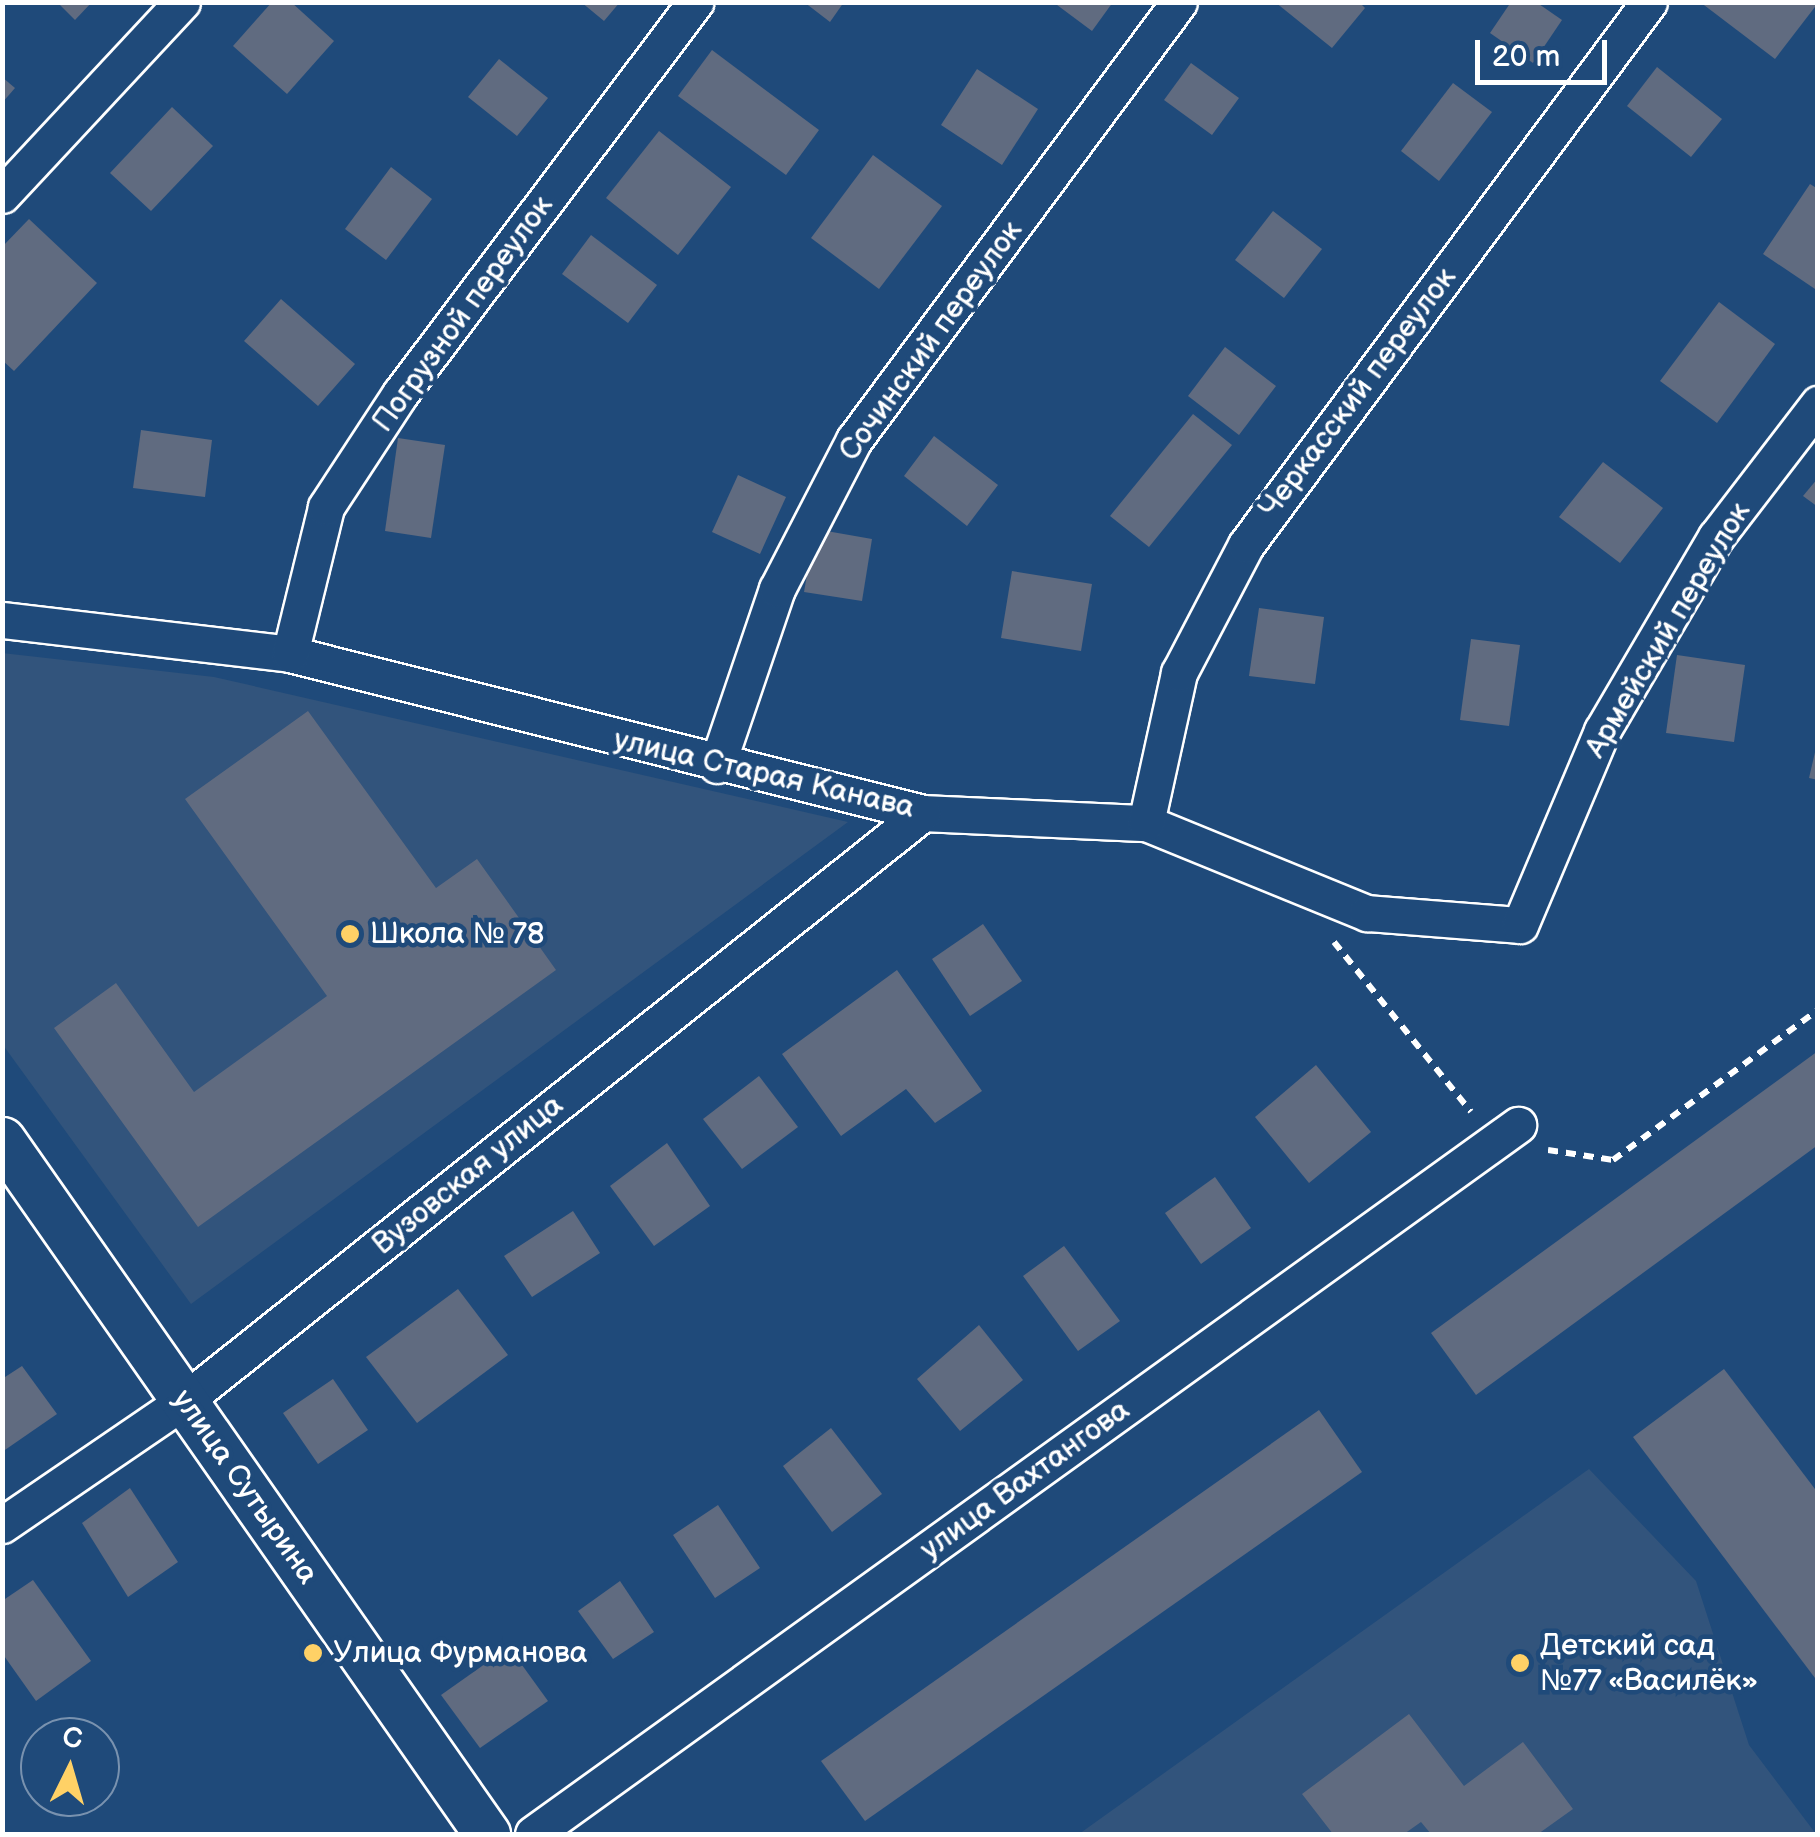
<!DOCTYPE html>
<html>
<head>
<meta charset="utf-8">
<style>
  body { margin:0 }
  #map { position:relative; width:1820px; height:1837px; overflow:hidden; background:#1f4a7a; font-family:"Balsamiq Sans",sans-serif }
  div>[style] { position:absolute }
  .built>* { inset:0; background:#32547c }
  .building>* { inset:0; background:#606b80 }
  .path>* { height:6px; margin-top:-3px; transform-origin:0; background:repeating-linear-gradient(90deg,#fff 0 10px,transparent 0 18px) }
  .roads { filter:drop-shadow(2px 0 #fff) drop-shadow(-2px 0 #fff) drop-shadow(0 2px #fff) drop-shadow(0 -2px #fff) }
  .minor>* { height:35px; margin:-17.5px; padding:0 17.5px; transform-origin:17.5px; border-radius:17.5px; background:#1f4a7a }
  .tertiary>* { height:45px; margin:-22.5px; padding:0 22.5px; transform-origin:22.5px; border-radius:22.5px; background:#1f4a7a }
  .dots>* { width:28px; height:28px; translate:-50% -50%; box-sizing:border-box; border:5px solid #1f4a7a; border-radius:50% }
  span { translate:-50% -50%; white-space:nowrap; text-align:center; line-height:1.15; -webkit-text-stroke:9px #1f4a7a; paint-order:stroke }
  .street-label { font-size:30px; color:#fff }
  .poi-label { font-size:30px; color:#fff }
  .left { translate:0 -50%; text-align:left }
  .frame { position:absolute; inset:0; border:5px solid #fff; pointer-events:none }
  .north { position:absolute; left:20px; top:1717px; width:100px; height:100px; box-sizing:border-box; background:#1f4a7a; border:2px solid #7992af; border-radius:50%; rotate:5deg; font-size:28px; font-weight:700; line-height:40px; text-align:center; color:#fff }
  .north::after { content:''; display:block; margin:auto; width:35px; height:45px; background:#ffd166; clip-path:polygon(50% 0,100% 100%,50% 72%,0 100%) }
  .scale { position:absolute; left:1475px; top:40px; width:132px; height:45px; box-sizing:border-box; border:5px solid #fff; border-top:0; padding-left:12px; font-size:30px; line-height:35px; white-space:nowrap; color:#fff; -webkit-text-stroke:8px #1f4a7a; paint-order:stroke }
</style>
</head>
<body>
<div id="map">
  <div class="built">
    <div style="clip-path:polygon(2px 653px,214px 677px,848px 822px,191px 1304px,3px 1045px)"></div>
    <div style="clip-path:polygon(1589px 1469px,1696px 1581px,1749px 1745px,1816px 1834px,1079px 1834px)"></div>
  </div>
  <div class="building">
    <div style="clip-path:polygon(57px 2px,92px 2px,75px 20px)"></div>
    <div style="clip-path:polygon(272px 2px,291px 2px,334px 41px,287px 94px,233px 46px)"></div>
    <div style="clip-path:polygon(581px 2px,620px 2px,604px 21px)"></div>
    <div style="clip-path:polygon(804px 2px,844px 2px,830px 22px)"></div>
    <div style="clip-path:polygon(1053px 2px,1113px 2px,1092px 31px)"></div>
    <div style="clip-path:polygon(1275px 2px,1359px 2px,1365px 8px,1332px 48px)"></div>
    <div style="clip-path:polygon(1511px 2px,1536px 2px,1562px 20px,1533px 63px,1490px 33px)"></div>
    <div style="clip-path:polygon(1700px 2px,1818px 2px,1818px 3px,1775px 59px)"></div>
    <div style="clip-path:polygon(712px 50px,819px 130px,786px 175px,678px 96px)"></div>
    <div style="clip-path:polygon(499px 59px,548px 98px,517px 136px,468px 97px)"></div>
    <div style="clip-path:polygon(1191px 63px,1239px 98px,1212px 135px,1164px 100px)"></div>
    <div style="clip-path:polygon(1657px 67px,1722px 119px,1691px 157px,1627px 106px)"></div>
    <div style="clip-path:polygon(977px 69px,1038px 109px,1002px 165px,941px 125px)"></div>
    <div style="clip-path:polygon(2px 77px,15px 88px,2px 103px)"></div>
    <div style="clip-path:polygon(1453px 83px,1492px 112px,1439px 181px,1401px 151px)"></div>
    <div style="clip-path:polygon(172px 107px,213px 146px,151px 211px,110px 173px)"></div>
    <div style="clip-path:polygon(659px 131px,731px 187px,678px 255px,606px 198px)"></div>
    <div style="clip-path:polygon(873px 155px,942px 206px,879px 289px,811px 238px)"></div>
    <div style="clip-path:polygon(391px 167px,432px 199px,386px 260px,345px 229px)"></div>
    <div style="clip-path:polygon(1810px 184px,1818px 189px,1818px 291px,1763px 254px)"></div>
    <div style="clip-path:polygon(1273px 211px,1322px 249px,1284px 298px,1235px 260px)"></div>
    <div style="clip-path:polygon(29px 219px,97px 283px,14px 371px,2px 360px,2px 247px)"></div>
    <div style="clip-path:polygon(591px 235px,657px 285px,628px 323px,562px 274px)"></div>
    <div style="clip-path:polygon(281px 299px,355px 364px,318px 406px,244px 341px)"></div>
    <div style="clip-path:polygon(1719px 302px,1775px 344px,1717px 423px,1660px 381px)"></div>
    <div style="clip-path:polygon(1225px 347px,1276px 386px,1239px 435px,1188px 396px)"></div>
    <div style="clip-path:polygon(1193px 414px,1232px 445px,1149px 547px,1110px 516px)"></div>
    <div style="clip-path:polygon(141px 430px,212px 440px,205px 497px,133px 488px)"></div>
    <div style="clip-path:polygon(934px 436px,998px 485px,967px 526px,904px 476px)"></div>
    <div style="clip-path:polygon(398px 438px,445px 445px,431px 538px,385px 531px)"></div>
    <div style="clip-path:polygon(1603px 462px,1663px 508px,1620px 563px,1559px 517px)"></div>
    <div style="clip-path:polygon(738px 475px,786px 497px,760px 554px,712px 532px)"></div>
    <div style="clip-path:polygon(1818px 478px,1818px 507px,1803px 496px)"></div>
    <div style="clip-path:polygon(815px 529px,872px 539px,862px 601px,804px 592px)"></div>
    <div style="clip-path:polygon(1012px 571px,1092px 584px,1081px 651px,1001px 638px)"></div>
    <div style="clip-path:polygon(1259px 608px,1324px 617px,1315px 684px,1249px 676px)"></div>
    <div style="clip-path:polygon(1471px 639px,1520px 645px,1509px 726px,1460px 720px)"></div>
    <div style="clip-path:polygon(1677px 655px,1745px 665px,1734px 742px,1666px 733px)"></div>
    <div style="clip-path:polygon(308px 711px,436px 888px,477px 859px,556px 970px,198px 1227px,54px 1028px,116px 983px,194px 1092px,327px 996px,185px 799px)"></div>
    <div style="clip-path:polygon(1816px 748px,1818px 748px,1818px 780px,1809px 778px)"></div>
    <div style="clip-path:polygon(983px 924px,1022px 981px,970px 1016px,932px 959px)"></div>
    <div style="clip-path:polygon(897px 970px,982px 1091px,935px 1123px,906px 1089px,841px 1136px,782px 1054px)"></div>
    <div style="clip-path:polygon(1818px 1051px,1818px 1145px,1476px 1395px,1431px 1333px)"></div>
    <div style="clip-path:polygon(1316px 1065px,1371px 1132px,1309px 1183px,1255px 1117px)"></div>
    <div style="clip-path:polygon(759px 1076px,798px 1127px,742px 1169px,703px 1119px)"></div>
    <div style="clip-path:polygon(667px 1143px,710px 1206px,654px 1246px,610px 1186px)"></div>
    <div style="clip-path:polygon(1215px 1177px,1251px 1228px,1201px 1264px,1165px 1213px)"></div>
    <div style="clip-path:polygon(573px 1211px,600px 1253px,532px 1297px,504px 1256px)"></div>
    <div style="clip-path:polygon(1064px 1246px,1120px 1321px,1078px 1351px,1023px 1276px)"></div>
    <div style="clip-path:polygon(458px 1289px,508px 1355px,417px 1423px,366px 1357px)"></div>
    <div style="clip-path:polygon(979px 1325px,1023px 1380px,960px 1431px,917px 1379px)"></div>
    <div style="clip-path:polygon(22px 1366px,57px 1414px,2px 1452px,2px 1379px)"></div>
    <div style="clip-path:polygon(1724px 1369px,1818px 1493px,1818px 1682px,1633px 1437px)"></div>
    <div style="clip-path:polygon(333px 1379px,368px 1430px,318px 1464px,283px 1413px)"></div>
    <div style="clip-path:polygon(1319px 1410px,1362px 1472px,865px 1821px,821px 1761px)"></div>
    <div style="clip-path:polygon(831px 1428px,882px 1494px,832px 1532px,783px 1466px)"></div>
    <div style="clip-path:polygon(130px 1488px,178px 1562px,128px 1597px,82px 1523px)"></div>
    <div style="clip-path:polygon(718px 1505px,760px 1568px,715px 1598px,673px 1535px)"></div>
    <div style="clip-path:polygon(33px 1580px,91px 1661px,36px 1701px,2px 1653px,2px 1601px)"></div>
    <div style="clip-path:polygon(620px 1581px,654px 1632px,613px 1659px,578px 1611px)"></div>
    <div style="clip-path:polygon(509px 1647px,548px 1701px,480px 1748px,441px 1695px)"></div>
    <div style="clip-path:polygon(1409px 1714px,1464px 1786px,1523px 1742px,1573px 1809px,1538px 1834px,1431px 1834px,1421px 1822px,1404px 1834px,1333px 1834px,1302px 1794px)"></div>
  </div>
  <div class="path">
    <div style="left:1334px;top:942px;width:218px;rotate:51.1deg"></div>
    <div style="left:1548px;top:1150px;width:66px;rotate:8.7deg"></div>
    <div style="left:1613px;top:1160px;width:254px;rotate:-36.2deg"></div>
  </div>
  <div class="roads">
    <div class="minor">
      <div style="left:2px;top:195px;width:264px;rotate:-47deg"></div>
      <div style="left:2px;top:620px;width:290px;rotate:6.7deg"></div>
      <div style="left:290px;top:654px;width:653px;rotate:14.1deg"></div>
      <div style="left:923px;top:813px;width:223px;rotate:2.6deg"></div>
      <div style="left:1146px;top:823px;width:239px;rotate:22.2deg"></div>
      <div style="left:1367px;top:913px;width:153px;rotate:4.5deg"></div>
      <div style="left:1520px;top:925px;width:211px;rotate:-67.1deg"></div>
      <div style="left:1602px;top:731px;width:225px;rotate:-59.6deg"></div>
      <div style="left:1716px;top:537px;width:168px;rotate:-52.5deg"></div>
      <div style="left:290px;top:654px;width:151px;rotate:-76.2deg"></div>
      <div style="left:326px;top:507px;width:135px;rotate:-56.8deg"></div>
      <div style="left:400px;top:394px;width:491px;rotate:-53deg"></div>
      <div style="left:717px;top:765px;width:186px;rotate:-71.2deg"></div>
      <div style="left:777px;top:589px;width:168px;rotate:-62.7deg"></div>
      <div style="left:854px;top:440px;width:545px;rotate:-53.42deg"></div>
      <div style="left:1146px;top:823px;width:154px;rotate:-77.6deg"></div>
      <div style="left:1179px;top:673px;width:144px;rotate:-62.4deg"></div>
      <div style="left:1246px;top:545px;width:676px;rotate:-53.42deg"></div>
      <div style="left:2px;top:1525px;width:220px;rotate:-34.3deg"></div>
      <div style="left:184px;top:1401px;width:944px;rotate:-38.51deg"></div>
      <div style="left:533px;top:1834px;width:1214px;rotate:-35.75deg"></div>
    </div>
    <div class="tertiary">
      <div style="left:2px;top:1140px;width:847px;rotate:55.05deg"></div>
    </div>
  </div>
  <div class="dots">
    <div style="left:350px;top:934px;background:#ffd166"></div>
    <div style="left:313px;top:1653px;background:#ffd166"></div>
    <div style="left:1520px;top:1663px;background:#ffd166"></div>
  </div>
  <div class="street-label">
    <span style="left:463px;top:314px;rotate:-54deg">Погрузной переулок</span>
    <span style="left:931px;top:341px;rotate:-54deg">Сочинский переулок</span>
    <span style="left:1358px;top:393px;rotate:-53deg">Черкасский переулок</span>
    <span style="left:1668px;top:630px;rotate:-59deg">Армейский переулок</span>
    <span style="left:764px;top:774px;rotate:13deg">улица Старая Канава</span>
    <span style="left:468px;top:1175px;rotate:-39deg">Вузовская улица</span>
    <span style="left:1025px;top:1480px;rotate:-36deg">улица Вахтангова</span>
    <span style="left:245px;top:1487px;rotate:55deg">улица Сутырина</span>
  </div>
  <div class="poi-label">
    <span class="left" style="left:370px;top:934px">Школа № 78</span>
    <span class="left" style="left:1540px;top:1663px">Детский сад<br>№77 «Василёк»</span>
    <span class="left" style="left:333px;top:1653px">Улица Фурманова</span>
  </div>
  <div class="frame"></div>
  <div class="north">С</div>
  <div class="scale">20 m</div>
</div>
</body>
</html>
